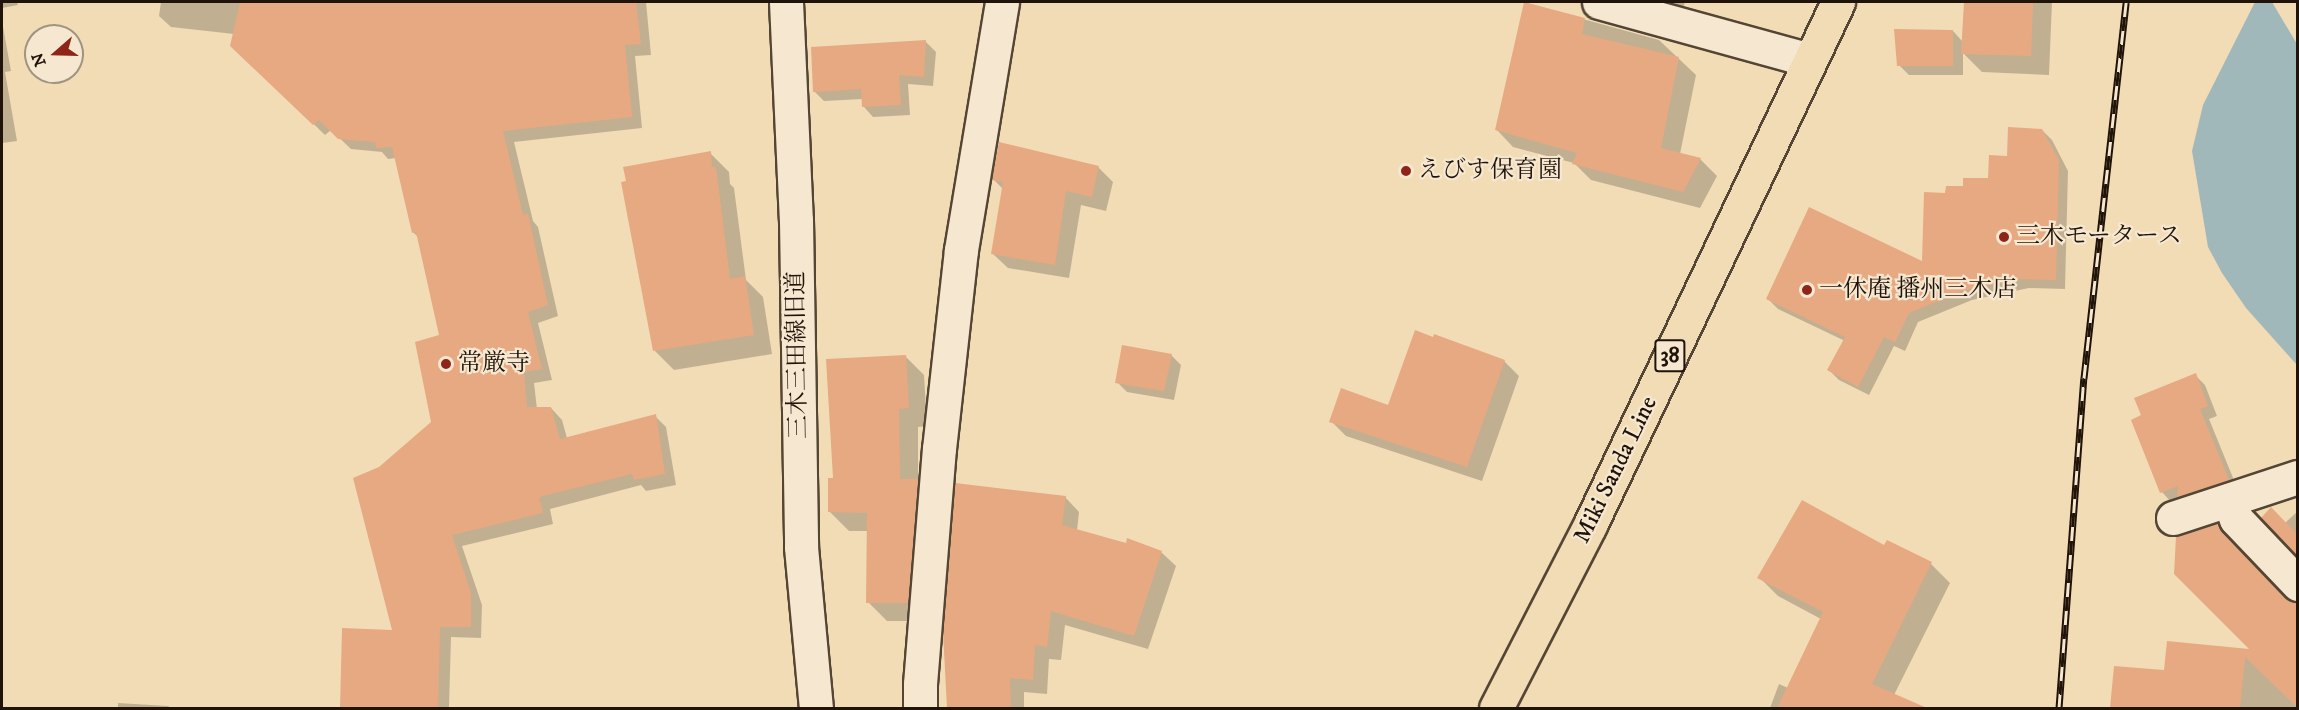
<!DOCTYPE html>
<html>
<head>
<meta charset="utf-8">
<style>
  body { margin:0 }
  #map { position:relative; width:2299px; height:710px; overflow:hidden; background:#f1dcb6; font-family:"IM FELL DW Pica","Noto Serif JP",serif }
  div>[style] { position:absolute }
  .water>* { inset:0; background:#a1b8ba }
  .shadow>* { inset:0; background:#0003 }
  .building>* { inset:0; background:#e7a981 }
  .roads { filter:drop-shadow(2px 0 #544534) drop-shadow(-2px 0 #544534) drop-shadow(0 2px #544534) drop-shadow(0 -2px #544534) }
  .street>* { height:33px; margin:-16.5px; padding:0 16.5px; transform-origin:16.5px; border-radius:16.5px; background:#f6e8d0 }
  .secondary>* { height:33px; margin:-16.5px; padding:0 16.5px; transform-origin:16.5px; border-radius:16.5px; background:#f6e8d0 }
  .primary>* { height:33px; margin:-16.5px; padding:0 16.5px; transform-origin:16.5px; border-radius:16.5px; background:#f1dcb6 }
  .rail>* { height:7px; margin-top:-3.5px; transform-origin:0; background:repeating-linear-gradient(90deg,#f6e8d0 0 14px,#201309 0 28px); box-sizing:border-box; border-block:2px solid #201309 }
  .dots>* { width:16px; height:16px; translate:-50% -50%; box-sizing:border-box; border:3px solid #f6e8d0; border-radius:50% }
  span { translate:-50% -50%; white-space:nowrap; text-align:center; line-height:1.15; -webkit-text-stroke:4.5px #f6e8d0; paint-order:stroke }
  .shield-label span { padding:2px 4px; background:#f6e8d0; border:2px solid; border-radius:4px; -webkit-text-stroke-width:0 }
  .shield-label { font-size:22px; color:#201309; font-weight:700 }
  .poi-label { font-size:24px; color:#201309 }
  .left { translate:0 -50%; text-align:left }
  .street-label { font-size:24px; color:#201309 }
  .frame { position:absolute; inset:0; border:3px solid #201309; pointer-events:none }
  .north { position:absolute; left:24px; top:24px; width:60px; height:60px; box-sizing:border-box; background:#f6e8d0; border:2px solid #a09380; border-radius:50%; rotate:250deg; font-size:16px; font-weight:700; line-height:24px; text-align:center; color:#201309 }
  .north::after { content:''; display:block; margin:auto; width:21px; height:27px; background:#8f2418; clip-path:polygon(50% 0,100% 100%,50% 72%,0 100%) }
</style>
</head>
<body>
<div id="map">
  <div class="water">
    <div style="clip-path:polygon(2255px 2px,2272px 2px,2297px 44px,2297px 365px,2246px 308px,2222px 273px,2208px 247px,2192px 151px,2203px 105px)"></div>
  </div>
  <div class="shadow">
    <div style="clip-path:polygon(2px 2px,17px 2px,18px 5px,2px 8px)"></div>
    <div style="clip-path:polygon(161px 2px,646px 2px,651px 55px,635px 56px,642px 128px,514px 142px,533px 221px,538px 227px,558px 316px,538px 323px,552px 380px,534px 383px,537px 409px,551px 408px,562px 420px,567px 438px,655px 416px,666px 427px,676px 485px,646px 491px,641px 485px,550px 509px,553px 524px,462px 546px,482px 605px,481px 638px,451px 637px,449px 708px,341px 708px,344px 630px,394px 632px,380px 469px,433px 423px,441px 336px,419px 238px,413px 232px,396px 158px,388px 159px,382px 152px,351px 149px,331px 130px,325px 135px,232px 45px,234px 34px,171px 27px,159px 16px)"></div>
    <div style="clip-path:polygon(1645px 2px,1685px 2px,1682px 12px)"></div>
    <div style="clip-path:polygon(1965px 2px,2052px 2px,2049px 75px,1982px 72px,1963px 53px,1963px 75px,1909px 75px,1899px 65px,1953px 31px,1963px 42px)"></div>
    <div style="clip-path:polygon(1525px 3px,1659px 40px,1696px 75px,1680px 154px,1700px 159px,1717px 176px,1700px 208px,1591px 180px,1574px 163px,1513px 147px,1497px 130px)"></div>
    <div style="clip-path:polygon(2px 21px,11px 71px,5px 72px,17px 141px,2px 143px)"></div>
    <div style="clip-path:polygon(926px 42px,936px 52px,933px 86px,908px 84px,910px 115px,873px 117px,864px 107px,863px 99px,824px 101px,814px 91px)"></div>
    <div style="clip-path:polygon(2042px 130px,2052px 140px,2068px 171px,2065px 289px,2029px 288px,1972px 300px,1918px 322px,1905px 351px,1894px 346px,1869px 395px,1839px 380px,1829px 370px,1845px 341px,1778px 309px,1768px 299px,1924px 263px,1947px 194px,1990px 180px,2008px 157px)"></div>
    <div style="clip-path:polygon(710px 153px,729px 172px,730px 184px,734px 188px,746px 280px,763px 297px,772px 354px,674px 370px,655px 351px)"></div>
    <div style="clip-path:polygon(1098px 167px,1113px 182px,1106px 211px,1081px 205px,1069px 278px,1008px 268px,993px 254px,1003px 189px,993px 179px)"></div>
    <div style="clip-path:polygon(1171px 355px,1181px 365px,1174px 400px,1127px 392px,1117px 382px)"></div>
    <div style="clip-path:polygon(905px 356px,924px 375px,927px 426px,918px 427px,918px 482px,936px 499px,926px 621px,887px 621px,868px 602px,868px 531px,849px 531px,830px 512px,835px 480px)"></div>
    <div style="clip-path:polygon(1504px 361px,1519px 376px,1482px 481px,1346px 436px,1331px 421px,1389px 407px)"></div>
    <div style="clip-path:polygon(2195px 375px,2205px 385px,2217px 416px,2209px 419px,2238px 490px,2188px 506px,2181px 498px,2171px 502px,2162px 492px,2143px 416px)"></div>
    <div style="clip-path:polygon(1065px 497px,1079px 512px,1077px 531px,1161px 552px,1176px 566px,1148px 649px,1065px 625px,1061px 660px,1049px 659px,1047px 694px,1024px 692px,1024px 708px,948px 708px,945px 632px)"></div>
    <div style="clip-path:polygon(2298px 511px,2298px 554px,2285px 523px)"></div>
    <div style="clip-path:polygon(2217px 525px,2286px 600px,2298px 604px,2298px 708px,2111px 708px,2115px 667px,2165px 672px,2253px 651px)"></div>
    <div style="clip-path:polygon(1887px 542px,1931px 564px,1950px 583px,1894px 695px,1918px 708px,1770px 708px,1779px 684px,1788px 688px,1821px 619px,1778px 596px,1759px 577px,1885px 547px)"></div>
    <div style="clip-path:polygon(118px 703px,168px 706px,171px 708px,118px 708px)"></div>
  </div>
  <div class="building">
    <div style="clip-path:polygon(240px 2px,636px 2px,641px 44px,625px 45px,632px 117px,503px 131px,523px 215px,528px 214px,548px 305px,528px 312px,542px 369px,524px 372px,527px 407px,551px 407px,560px 439px,656px 414px,665px 474px,634px 480px,632px 474px,539px 497px,543px 513px,452px 535px,471px 593px,471px 627px,440px 627px,438px 708px,340px 708px,342px 628px,392px 630px,353px 478px,379px 467px,431px 422px,415px 342px,439px 335px,416px 232px,412px 233px,392px 147px,376px 148px,375px 142px,338px 139px,319px 120px,313px 125px,230px 46px)"></div>
    <div style="clip-path:polygon(1524px 2px,1585px 18px,1582px 34px,1679px 57px,1661px 148px,1701px 158px,1683px 192px,1572px 164px,1577px 153px,1495px 130px)"></div>
    <div style="clip-path:polygon(1964px 2px,2033px 2px,2031px 56px,1961px 54px)"></div>
    <div style="clip-path:polygon(1894px 29px,1953px 30px,1953px 66px,1897px 66px)"></div>
    <div style="clip-path:polygon(926px 40px,924px 77px,899px 75px,901px 105px,862px 107px,861px 89px,813px 92px,811px 47px)"></div>
    <div style="clip-path:polygon(2008px 127px,2042px 129px,2059px 160px,2056px 280px,2018px 279px,1962px 291px,1909px 313px,1895px 342px,1884px 337px,1858px 387px,1827px 370px,1845px 337px,1766px 299px,1809px 207px,1922px 261px,1924px 192px,1945px 193px,1946px 186px,1963px 186px,1963px 178px,1988px 178px,1989px 155px,2007px 156px)"></div>
    <div style="clip-path:polygon(999px 142px,1099px 166px,1092px 197px,1066px 191px,1055px 265px,991px 254px,1003px 182px,992px 180px)"></div>
    <div style="clip-path:polygon(711px 151px,712px 167px,716px 167px,730px 279px,745px 276px,754px 335px,653px 351px,621px 182px,626px 181px,623px 167px)"></div>
    <div style="clip-path:polygon(1415px 330px,1433px 337px,1434px 334px,1505px 360px,1467px 467px,1329px 422px,1341px 388px,1388px 405px)"></div>
    <div style="clip-path:polygon(1122px 345px,1172px 354px,1164px 391px,1115px 383px)"></div>
    <div style="clip-path:polygon(906px 355px,909px 408px,899px 409px,900px 479px,918px 479px,908px 603px,866px 603px,867px 513px,828px 512px,828px 478px,833px 478px,826px 359px)"></div>
    <div style="clip-path:polygon(2196px 373px,2208px 406px,2200px 409px,2229px 480px,2177px 497px,2178px 486px,2160px 493px,2131px 420px,2141px 415px,2134px 398px)"></div>
    <div style="clip-path:polygon(955px 483px,1066px 496px,1062px 525px,1126px 543px,1127px 538px,1162px 551px,1134px 636px,1051px 611px,1047px 647px,1035px 645px,1033px 680px,1010px 678px,1011px 708px,947px 708px,943px 632px)"></div>
    <div style="clip-path:polygon(1802px 500px,1884px 545px,1887px 540px,1932px 562px,1872px 684px,1927px 708px,1777px 708px,1823px 612px,1757px 578px)"></div>
    <div style="clip-path:polygon(2271px 507px,2298px 535px,2298px 556px,2261px 518px)"></div>
    <div style="clip-path:polygon(2218px 523px,2222px 532px,2284px 597px,2298px 602px,2298px 708px,2245px 657px,2240px 708px,2110px 708px,2114px 666px,2164px 670px,2167px 641px,2249px 649px,2174px 574px,2176px 536px)"></div>
  </div>
  <div class="roads">
    <div class="street">
      <div style="left:1599px;top:2px;width:218px;rotate:15.4deg"></div>
      <div style="left:2229px;top:500px;width:20px;rotate:70deg"></div>
      <div style="left:2236px;top:519px;width:90px;rotate:46.4deg"></div>
      <div style="left:2173px;top:518px;width:132px;rotate:-18.2deg"></div>
      <div style="left:920px;top:708px;width:24px;rotate:-90deg"></div>
      <div style="left:920px;top:684px;width:236px;rotate:-85.4deg"></div>
      <div style="left:939px;top:449px;width:200px;rotate:-83.7deg"></div>
      <div style="left:961px;top:250px;width:251px;rotate:-80.6deg"></div>
    </div>
    <div class="secondary">
      <div style="left:786px;top:2px;width:218px;rotate:87.4deg"></div>
      <div style="left:796px;top:220px;width:327px;rotate:89.1deg"></div>
      <div style="left:801px;top:547px;width:162px;rotate:84.7deg"></div>
    </div>
    <div class="primary">
      <div style="left:1496px;top:708px;width:206px;rotate:-62.8deg"></div>
      <div style="left:1590px;top:525px;width:579px;rotate:-64.63deg"></div>
    </div>
  </div>
  <div class="rail">
    <div style="left:2059px;top:708px;width:331px;rotate:-85.7deg"></div>
    <div style="left:2084px;top:378px;width:378px;rotate:-83.6deg"></div>
  </div>
  <div class="dots">
    <div style="left:1406px;top:171px;background:#8f2418"></div>
    <div style="left:2004px;top:237px;background:#8f2418"></div>
    <div style="left:1807px;top:290px;background:#8f2418"></div>
    <div style="left:446px;top:364px;background:#8f2418"></div>
  </div>
  <div class="shield-label">
    <span style="left:1670px;top:356px">38</span>
  </div>
  <div class="poi-label">
    <span class="left" style="left:1418px;top:171px">えびす保育園</span>
    <span class="left" style="left:2016px;top:237px">三木モータース</span>
    <span class="left" style="left:1819px;top:290px">一休庵 播州三木店</span>
    <span class="left" style="left:458px;top:364px">常厳寺</span>
  </div>
  <div class="street-label">
    <span style="left:798px;top:355px;rotate:-91deg">三木三田線旧道</span>
    <span style="left:1616px;top:470px;rotate:-64deg">Miki Sanda Line</span>
  </div>
  <div class="frame"></div>
  <div class="north">N</div>
</div>
</body>
</html>
